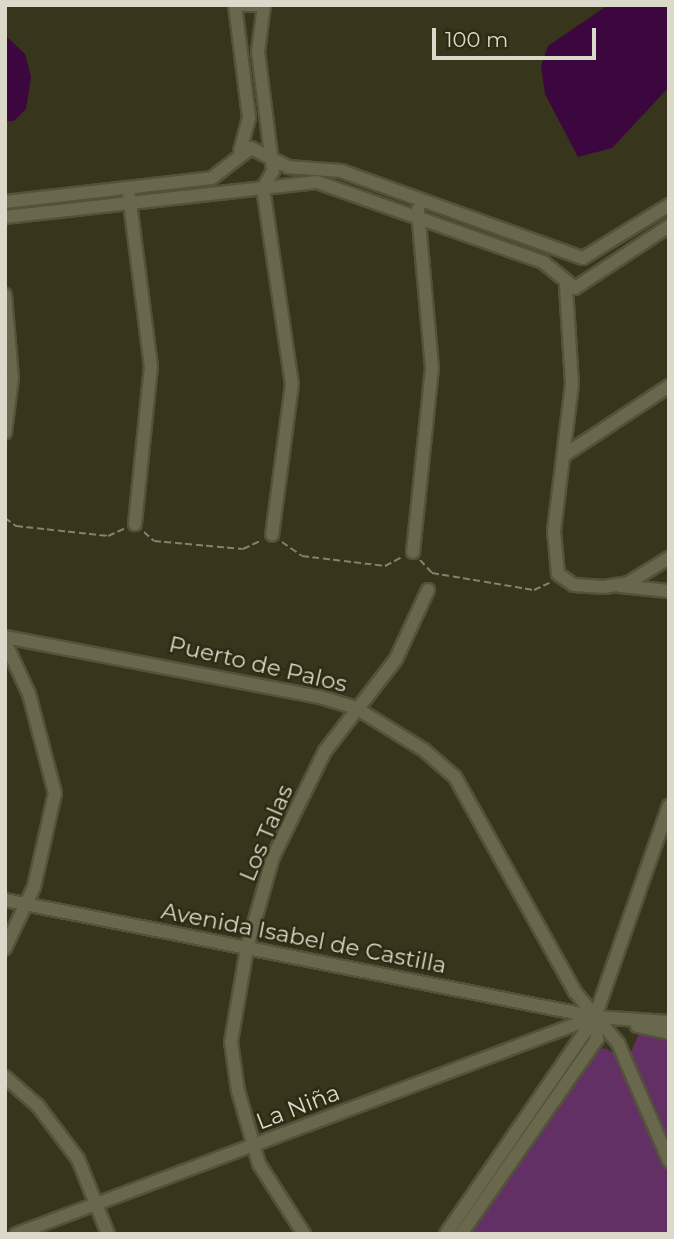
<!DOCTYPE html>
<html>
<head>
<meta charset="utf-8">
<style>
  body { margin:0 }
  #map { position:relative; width:674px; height:1239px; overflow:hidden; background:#37351c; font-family:Montserrat,sans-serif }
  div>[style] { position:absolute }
  .green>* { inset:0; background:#633065 }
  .water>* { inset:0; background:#3c073f }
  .path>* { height:2px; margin-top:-1px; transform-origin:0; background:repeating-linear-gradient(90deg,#83826d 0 7px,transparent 0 10.5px) }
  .roads { filter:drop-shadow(2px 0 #53523b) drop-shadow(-2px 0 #53523b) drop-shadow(0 2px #53523b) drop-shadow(0 -2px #53523b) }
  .minor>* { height:12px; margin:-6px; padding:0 6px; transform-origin:6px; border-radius:6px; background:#69674c }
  span { translate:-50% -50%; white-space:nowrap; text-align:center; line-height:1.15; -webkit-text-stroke:5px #2d2b12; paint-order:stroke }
  .street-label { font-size:23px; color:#dad9ca }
  .frame { position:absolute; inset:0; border:7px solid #dad9ca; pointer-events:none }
  .scale { position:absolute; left:432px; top:28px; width:164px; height:32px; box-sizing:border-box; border:4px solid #dad9ca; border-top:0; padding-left:9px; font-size:21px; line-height:24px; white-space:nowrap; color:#dad9ca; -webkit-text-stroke:5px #2d2b12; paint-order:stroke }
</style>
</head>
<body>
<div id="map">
  <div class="green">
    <div style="clip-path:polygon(639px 1034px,669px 1038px,669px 1140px,630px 1054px)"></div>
    <div style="clip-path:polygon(604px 1048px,617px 1054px,669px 1173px,669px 1234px,467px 1234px,593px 1053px)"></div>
  </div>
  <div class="water">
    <div style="clip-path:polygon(608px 5px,669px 5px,669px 87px,612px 148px,578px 157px,545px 94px,541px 66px,548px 46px)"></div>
    <div style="clip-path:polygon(5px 35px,25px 54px,31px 77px,26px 109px,14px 121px,5px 121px)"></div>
  </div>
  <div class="path">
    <div style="left:5px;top:518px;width:14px;rotate:36deg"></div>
    <div style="left:16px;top:526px;width:93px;rotate:6.2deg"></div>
    <div style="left:108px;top:536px;width:20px;rotate:-24deg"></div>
    <div style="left:144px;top:532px;width:13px;rotate:42deg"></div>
    <div style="left:154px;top:541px;width:89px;rotate:5.1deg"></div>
    <div style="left:243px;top:549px;width:21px;rotate:-25deg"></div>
    <div style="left:282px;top:542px;width:24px;rotate:35deg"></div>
    <div style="left:302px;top:556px;width:84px;rotate:6.9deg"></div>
    <div style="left:385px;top:566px;width:19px;rotate:-28deg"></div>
    <div style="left:420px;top:560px;width:18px;rotate:47deg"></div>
    <div style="left:432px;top:573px;width:103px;rotate:9.5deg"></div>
    <div style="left:534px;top:590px;width:17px;rotate:-25deg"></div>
  </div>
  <div class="roads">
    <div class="minor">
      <div style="left:235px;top:5px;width:114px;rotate:82.9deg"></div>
      <div style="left:249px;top:118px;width:34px;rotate:105deg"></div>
      <div style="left:244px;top:5px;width:13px"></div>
      <div style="left:264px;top:5px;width:47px;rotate:97.3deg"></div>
      <div style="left:258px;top:52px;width:120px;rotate:82.8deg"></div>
      <div style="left:273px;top:171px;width:20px;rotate:120deg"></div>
      <div style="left:263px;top:188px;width:198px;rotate:81.6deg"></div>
      <div style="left:292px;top:384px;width:152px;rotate:97.5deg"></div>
      <div style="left:129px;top:195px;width:172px;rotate:82.7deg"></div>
      <div style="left:151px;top:366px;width:159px;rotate:95.8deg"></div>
      <div style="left:5px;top:202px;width:208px;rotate:-6.6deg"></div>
      <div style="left:212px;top:178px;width:49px;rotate:-37.6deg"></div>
      <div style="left:251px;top:148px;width:42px;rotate:27.2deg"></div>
      <div style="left:288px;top:167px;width:53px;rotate:4.3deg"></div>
      <div style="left:341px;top:171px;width:257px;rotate:19.8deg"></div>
      <div style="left:583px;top:258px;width:101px;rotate:-31.6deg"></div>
      <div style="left:5px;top:217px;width:314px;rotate:-6.4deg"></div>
      <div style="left:317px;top:182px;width:240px;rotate:19.5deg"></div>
      <div style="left:543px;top:262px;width:41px;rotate:39.1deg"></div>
      <div style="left:575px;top:288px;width:113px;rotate:-33.4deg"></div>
      <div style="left:566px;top:286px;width:98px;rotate:86.5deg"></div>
      <div style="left:572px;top:384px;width:148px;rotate:97deg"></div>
      <div style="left:554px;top:531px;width:43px;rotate:84.7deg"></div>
      <div style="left:558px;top:574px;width:19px;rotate:35deg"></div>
      <div style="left:574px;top:585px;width:30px;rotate:4deg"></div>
      <div style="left:604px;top:587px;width:24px;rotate:-9deg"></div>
      <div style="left:628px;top:583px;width:48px;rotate:-31.4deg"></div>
      <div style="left:5px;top:295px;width:83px;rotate:85.2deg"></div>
      <div style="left:12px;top:378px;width:55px;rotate:97.3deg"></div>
      <div style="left:566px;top:454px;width:123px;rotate:-33.4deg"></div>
      <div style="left:413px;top:552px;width:185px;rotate:-84.1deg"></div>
      <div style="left:432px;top:368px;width:159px;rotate:-95.1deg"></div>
      <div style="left:620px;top:586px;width:49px;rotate:5.8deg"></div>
      <div style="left:5px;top:637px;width:321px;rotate:10.8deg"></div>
      <div style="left:320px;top:697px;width:38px;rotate:17deg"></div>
      <div style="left:356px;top:708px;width:80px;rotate:31.7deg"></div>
      <div style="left:424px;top:750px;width:41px;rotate:41.1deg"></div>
      <div style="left:455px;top:777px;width:246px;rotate:60.8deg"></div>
      <div style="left:575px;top:992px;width:67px;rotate:49.9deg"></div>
      <div style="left:618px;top:1043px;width:129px;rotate:66.6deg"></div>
      <div style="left:5px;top:642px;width:57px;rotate:65.2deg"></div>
      <div style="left:29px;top:694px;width:102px;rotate:75.3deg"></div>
      <div style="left:55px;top:793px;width:96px;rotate:102.6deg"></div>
      <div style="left:34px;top:887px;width:68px;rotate:115.4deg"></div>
      <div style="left:5px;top:900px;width:602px;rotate:11.2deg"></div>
      <div style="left:637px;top:1026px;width:33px;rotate:12deg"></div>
      <div style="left:5px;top:1077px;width:44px;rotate:41.3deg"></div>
      <div style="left:38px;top:1106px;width:66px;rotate:53deg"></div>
      <div style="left:78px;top:1159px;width:81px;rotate:68.2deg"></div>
      <div style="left:16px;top:1234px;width:618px;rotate:-20.55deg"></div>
      <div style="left:595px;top:1017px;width:74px;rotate:3.9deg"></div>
      <div style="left:304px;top:1234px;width:83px;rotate:-122.7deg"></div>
      <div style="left:259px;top:1164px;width:76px;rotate:-106deg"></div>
      <div style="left:238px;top:1091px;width:49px;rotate:-98.1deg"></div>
      <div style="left:231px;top:1042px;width:95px;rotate:-80.3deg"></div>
      <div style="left:247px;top:948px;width:95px;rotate:-74.1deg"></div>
      <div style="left:273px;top:857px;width:118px;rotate:-63.9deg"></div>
      <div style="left:325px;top:751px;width:116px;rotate:-52.3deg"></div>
      <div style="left:396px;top:659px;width:76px;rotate:-65.1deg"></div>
      <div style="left:446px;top:1234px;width:263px;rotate:-55.5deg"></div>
      <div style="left:595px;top:1017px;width:224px;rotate:-70.7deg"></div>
      <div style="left:461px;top:1234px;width:238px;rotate:-55.1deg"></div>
      <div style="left:597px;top:1039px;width:22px;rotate:-95deg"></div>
    </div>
  </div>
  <div class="street-label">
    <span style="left:258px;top:664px;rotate:13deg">Puerto de Palos</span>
    <span style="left:266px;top:833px;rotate:-67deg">Los Talas</span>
    <span style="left:304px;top:938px;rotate:11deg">Avenida Isabel de Castilla</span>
    <span style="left:298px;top:1107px;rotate:-21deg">La Niña</span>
  </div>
  <div class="frame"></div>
  <div class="scale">100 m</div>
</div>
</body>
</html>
